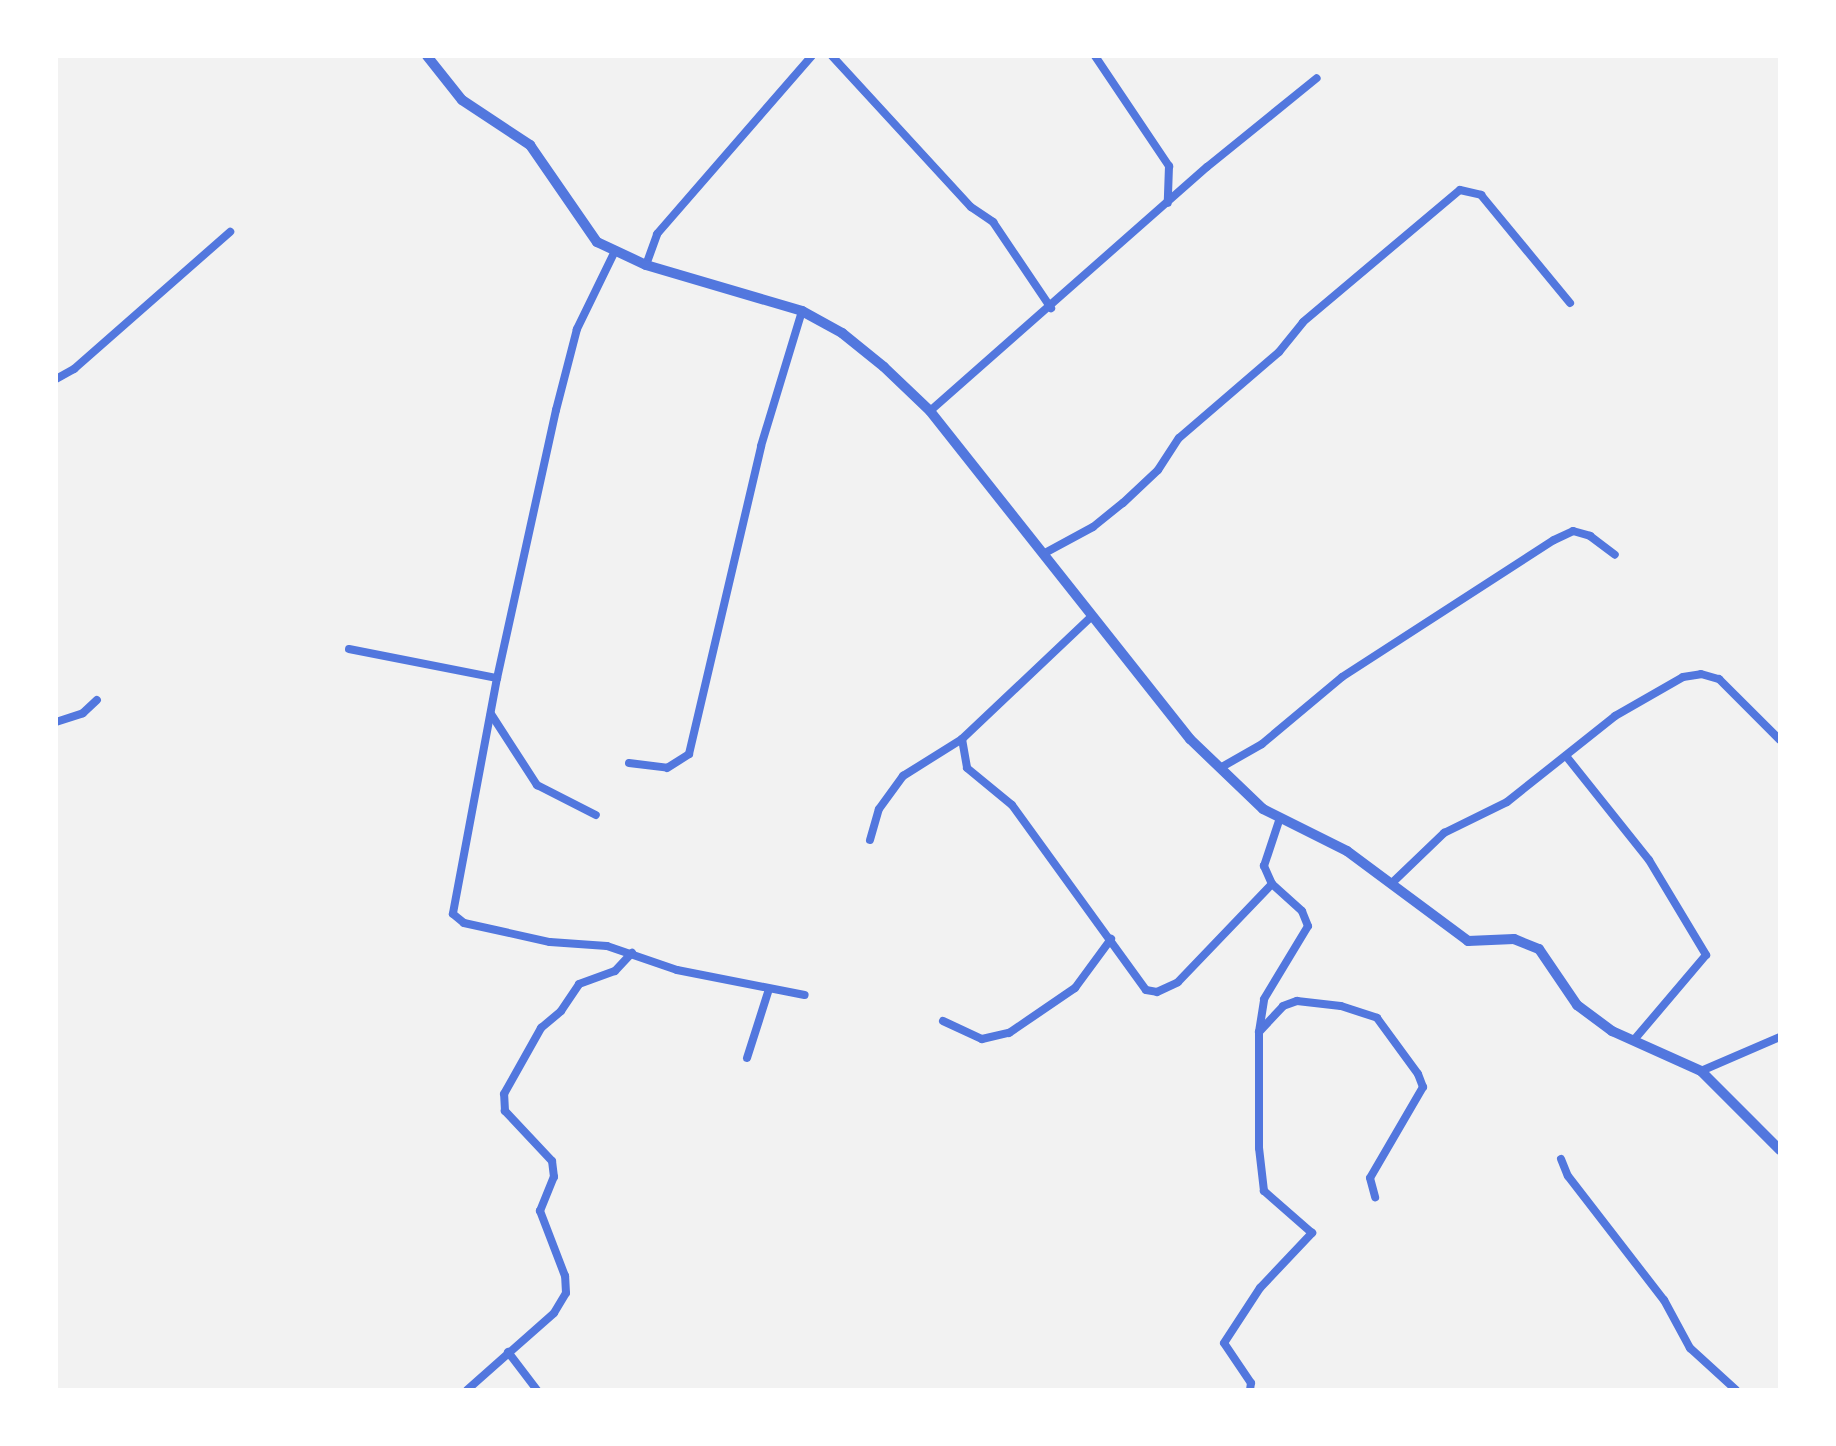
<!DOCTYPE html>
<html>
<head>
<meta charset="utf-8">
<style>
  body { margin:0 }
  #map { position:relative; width:1836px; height:1446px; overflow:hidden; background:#f2f2f2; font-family:Arial,sans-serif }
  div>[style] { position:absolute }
  .minor>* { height:8px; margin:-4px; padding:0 4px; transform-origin:4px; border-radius:4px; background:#5277de }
  .tertiary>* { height:10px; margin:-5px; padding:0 5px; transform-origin:5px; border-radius:5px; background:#5277de }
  span { translate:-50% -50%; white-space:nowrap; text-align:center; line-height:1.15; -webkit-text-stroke:6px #fff; paint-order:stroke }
  .frame { position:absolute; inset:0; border:58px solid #fff; pointer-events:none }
</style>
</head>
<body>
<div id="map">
  <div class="minor">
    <div style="left:832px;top:56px;width:205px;rotate:47.4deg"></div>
    <div style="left:971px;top:207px;width:27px;rotate:34deg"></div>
    <div style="left:993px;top:222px;width:104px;rotate:56deg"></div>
    <div style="left:1095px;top:56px;width:133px;rotate:56.1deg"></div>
    <div style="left:1169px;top:166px;width:37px;rotate:92deg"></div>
    <div style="left:614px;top:253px;width:85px;rotate:116deg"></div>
    <div style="left:577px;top:329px;width:84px;rotate:104.5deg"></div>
    <div style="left:556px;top:410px;width:274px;rotate:102.4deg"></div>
    <div style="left:497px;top:678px;width:240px;rotate:100.6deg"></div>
    <div style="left:453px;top:914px;width:14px;rotate:39deg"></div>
    <div style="left:464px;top:923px;width:88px;rotate:12.5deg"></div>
    <div style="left:550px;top:942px;width:57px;rotate:4deg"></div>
    <div style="left:607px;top:946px;width:74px;rotate:18.9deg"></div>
    <div style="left:677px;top:970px;width:130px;rotate:11.1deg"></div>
    <div style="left:646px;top:265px;width:33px;rotate:-70deg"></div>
    <div style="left:657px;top:234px;width:236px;rotate:-49deg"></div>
    <div style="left:56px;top:379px;width:21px;rotate:-29deg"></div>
    <div style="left:74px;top:369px;width:208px;rotate:-41.3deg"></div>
    <div style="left:930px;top:411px;width:369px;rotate:-41.4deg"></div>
    <div style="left:1207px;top:167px;width:141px;rotate:-39deg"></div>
    <div style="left:1043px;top:554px;width:57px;rotate:-28.4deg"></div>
    <div style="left:1093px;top:527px;width:38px;rotate:-39deg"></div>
    <div style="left:1123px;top:503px;width:48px;rotate:-43.3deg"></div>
    <div style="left:1158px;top:470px;width:38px;rotate:-57deg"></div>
    <div style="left:1179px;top:438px;width:132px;rotate:-40.7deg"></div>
    <div style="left:1279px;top:352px;width:38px;rotate:-51deg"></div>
    <div style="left:1303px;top:322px;width:205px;rotate:-40.1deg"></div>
    <div style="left:1460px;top:190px;width:22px;rotate:13deg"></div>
    <div style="left:1481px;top:195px;width:140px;rotate:50.5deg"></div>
    <div style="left:349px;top:649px;width:151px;rotate:11.1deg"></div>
    <div style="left:491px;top:714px;width:85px;rotate:57.1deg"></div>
    <div style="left:537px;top:785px;width:66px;rotate:27deg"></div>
    <div style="left:56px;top:722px;width:28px;rotate:-18deg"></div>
    <div style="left:83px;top:713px;width:19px;rotate:-43deg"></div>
    <div style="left:962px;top:739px;width:29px;rotate:80deg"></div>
    <div style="left:967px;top:768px;width:58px;rotate:39.4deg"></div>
    <div style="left:1012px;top:805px;width:228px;rotate:54.1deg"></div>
    <div style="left:1146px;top:990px;width:11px;rotate:10deg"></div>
    <div style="left:1157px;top:992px;width:23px;rotate:-25deg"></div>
    <div style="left:1178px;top:982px;width:136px;rotate:-46.2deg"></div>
    <div style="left:1566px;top:756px;width:133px;rotate:51.4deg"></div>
    <div style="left:1649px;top:860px;width:111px;rotate:59deg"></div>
    <div style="left:1706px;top:955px;width:111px;rotate:130.3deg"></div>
    <div style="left:629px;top:763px;width:38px;rotate:7deg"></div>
    <div style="left:667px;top:768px;width:26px;rotate:-32deg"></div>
    <div style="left:689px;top:754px;width:316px;rotate:-76.8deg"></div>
    <div style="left:761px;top:446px;width:141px;rotate:-73.1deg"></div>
    <div style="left:1220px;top:768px;width:48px;rotate:-29.7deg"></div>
    <div style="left:1262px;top:744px;width:104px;rotate:-39.9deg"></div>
    <div style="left:1342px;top:677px;width:252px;rotate:-32.9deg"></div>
    <div style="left:1554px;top:540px;width:21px;rotate:-25deg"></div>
    <div style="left:1573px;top:531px;width:18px;rotate:16deg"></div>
    <div style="left:1590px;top:536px;width:31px;rotate:37deg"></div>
    <div style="left:870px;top:840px;width:32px;rotate:-74deg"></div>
    <div style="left:879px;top:809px;width:41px;rotate:-54deg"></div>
    <div style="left:903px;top:776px;width:70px;rotate:-32.1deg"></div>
    <div style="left:962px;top:739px;width:178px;rotate:-43.4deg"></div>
    <div style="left:1393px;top:882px;width:71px;rotate:-43.9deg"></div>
    <div style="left:1444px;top:833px;width:70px;rotate:-26.2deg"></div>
    <div style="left:1507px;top:802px;width:138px;rotate:-38.5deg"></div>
    <div style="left:1615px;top:716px;width:78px;rotate:-29.8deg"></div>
    <div style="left:1683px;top:677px;width:18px;rotate:-9deg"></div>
    <div style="left:1701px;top:674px;width:19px;rotate:16deg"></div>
    <div style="left:1719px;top:679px;width:86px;rotate:45deg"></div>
    <div style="left:943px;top:1021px;width:43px;rotate:24.8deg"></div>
    <div style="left:982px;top:1039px;width:28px;rotate:-13deg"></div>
    <div style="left:1009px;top:1033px;width:80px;rotate:-34.3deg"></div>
    <div style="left:1075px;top:988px;width:61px;rotate:-53.7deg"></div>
    <div style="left:1259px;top:1032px;width:35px;rotate:-47deg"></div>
    <div style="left:1283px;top:1006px;width:15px;rotate:-20deg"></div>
    <div style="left:1297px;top:1001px;width:44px;rotate:6.5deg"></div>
    <div style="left:1341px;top:1006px;width:38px;rotate:18deg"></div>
    <div style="left:1377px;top:1018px;width:69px;rotate:53.8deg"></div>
    <div style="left:1418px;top:1074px;width:14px;rotate:69deg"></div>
    <div style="left:1423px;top:1087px;width:105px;rotate:120.2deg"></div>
    <div style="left:1370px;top:1178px;width:20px;rotate:75deg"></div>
    <div style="left:747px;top:1058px;width:72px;rotate:-72.3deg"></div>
    <div style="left:1701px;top:1071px;width:86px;rotate:-23.3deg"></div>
    <div style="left:1561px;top:1159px;width:18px;rotate:68deg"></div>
    <div style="left:1568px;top:1176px;width:157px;rotate:52.3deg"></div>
    <div style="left:1664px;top:1300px;width:55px;rotate:61.6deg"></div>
    <div style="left:1690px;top:1348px;width:62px;rotate:42.4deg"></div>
    <div style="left:508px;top:1352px;width:48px;rotate:52.7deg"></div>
    <div style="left:467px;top:1390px;width:116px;rotate:-41.5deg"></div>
    <div style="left:554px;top:1313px;width:23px;rotate:-59deg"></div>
    <div style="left:566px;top:1293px;width:17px;rotate:-93deg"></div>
    <div style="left:565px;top:1276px;width:70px;rotate:-111deg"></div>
    <div style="left:540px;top:1211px;width:37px;rotate:-68deg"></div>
    <div style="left:554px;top:1177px;width:16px;rotate:-97deg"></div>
    <div style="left:552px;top:1161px;width:69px;rotate:-133.2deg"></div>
    <div style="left:505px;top:1111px;width:17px;rotate:-93deg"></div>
    <div style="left:504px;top:1094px;width:76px;rotate:-60.7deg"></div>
    <div style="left:541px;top:1028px;width:26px;rotate:-40deg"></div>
    <div style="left:561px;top:1011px;width:32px;rotate:-56deg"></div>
    <div style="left:579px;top:984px;width:38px;rotate:-20deg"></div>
    <div style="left:615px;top:971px;width:25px;rotate:-47deg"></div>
    <div style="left:1250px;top:1390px;width:7px;rotate:-82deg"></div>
    <div style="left:1251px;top:1383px;width:48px;rotate:-124deg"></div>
    <div style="left:1224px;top:1343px;width:66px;rotate:-56.8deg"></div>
    <div style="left:1260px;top:1288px;width:76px;rotate:-46.6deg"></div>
    <div style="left:1312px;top:1233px;width:64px;rotate:-138.8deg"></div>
    <div style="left:1264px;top:1191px;width:43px;rotate:-96.6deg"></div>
    <div style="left:1259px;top:1148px;width:116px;rotate:-90deg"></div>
    <div style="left:1259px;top:1032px;width:33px;rotate:-81deg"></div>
    <div style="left:1264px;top:999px;width:85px;rotate:-58.9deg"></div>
    <div style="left:1308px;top:926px;width:16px;rotate:-112deg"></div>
    <div style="left:1302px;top:911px;width:40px;rotate:-138deg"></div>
    <div style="left:1272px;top:884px;width:20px;rotate:-114deg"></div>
    <div style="left:1264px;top:866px;width:51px;rotate:-71.6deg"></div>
  </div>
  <div class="tertiary">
    <div style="left:427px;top:56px;width:56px;rotate:51.5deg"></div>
    <div style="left:462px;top:100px;width:82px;rotate:33.5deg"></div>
    <div style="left:530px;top:145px;width:118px;rotate:55.4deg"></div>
    <div style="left:597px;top:242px;width:54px;rotate:25.1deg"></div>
    <div style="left:646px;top:265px;width:163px;rotate:16.4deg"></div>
    <div style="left:802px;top:311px;width:46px;rotate:28.8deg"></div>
    <div style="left:842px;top:333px;width:54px;rotate:39deg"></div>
    <div style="left:884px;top:367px;width:64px;rotate:43.7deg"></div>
    <div style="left:930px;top:411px;width:419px;rotate:51.6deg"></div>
    <div style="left:1190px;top:739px;width:101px;rotate:43.8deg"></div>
    <div style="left:1263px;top:809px;width:94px;rotate:26.6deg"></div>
    <div style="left:1347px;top:851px;width:151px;rotate:36.6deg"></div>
    <div style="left:1468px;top:941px;width:46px;rotate:-2.5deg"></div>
    <div style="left:1514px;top:939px;width:27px;rotate:22deg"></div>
    <div style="left:1539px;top:949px;width:68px;rotate:55.8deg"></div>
    <div style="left:1577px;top:1005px;width:44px;rotate:36.6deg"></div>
    <div style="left:1612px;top:1031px;width:98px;rotate:24.2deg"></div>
    <div style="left:1701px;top:1071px;width:112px;rotate:45deg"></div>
  </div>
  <div class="frame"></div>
</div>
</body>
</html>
